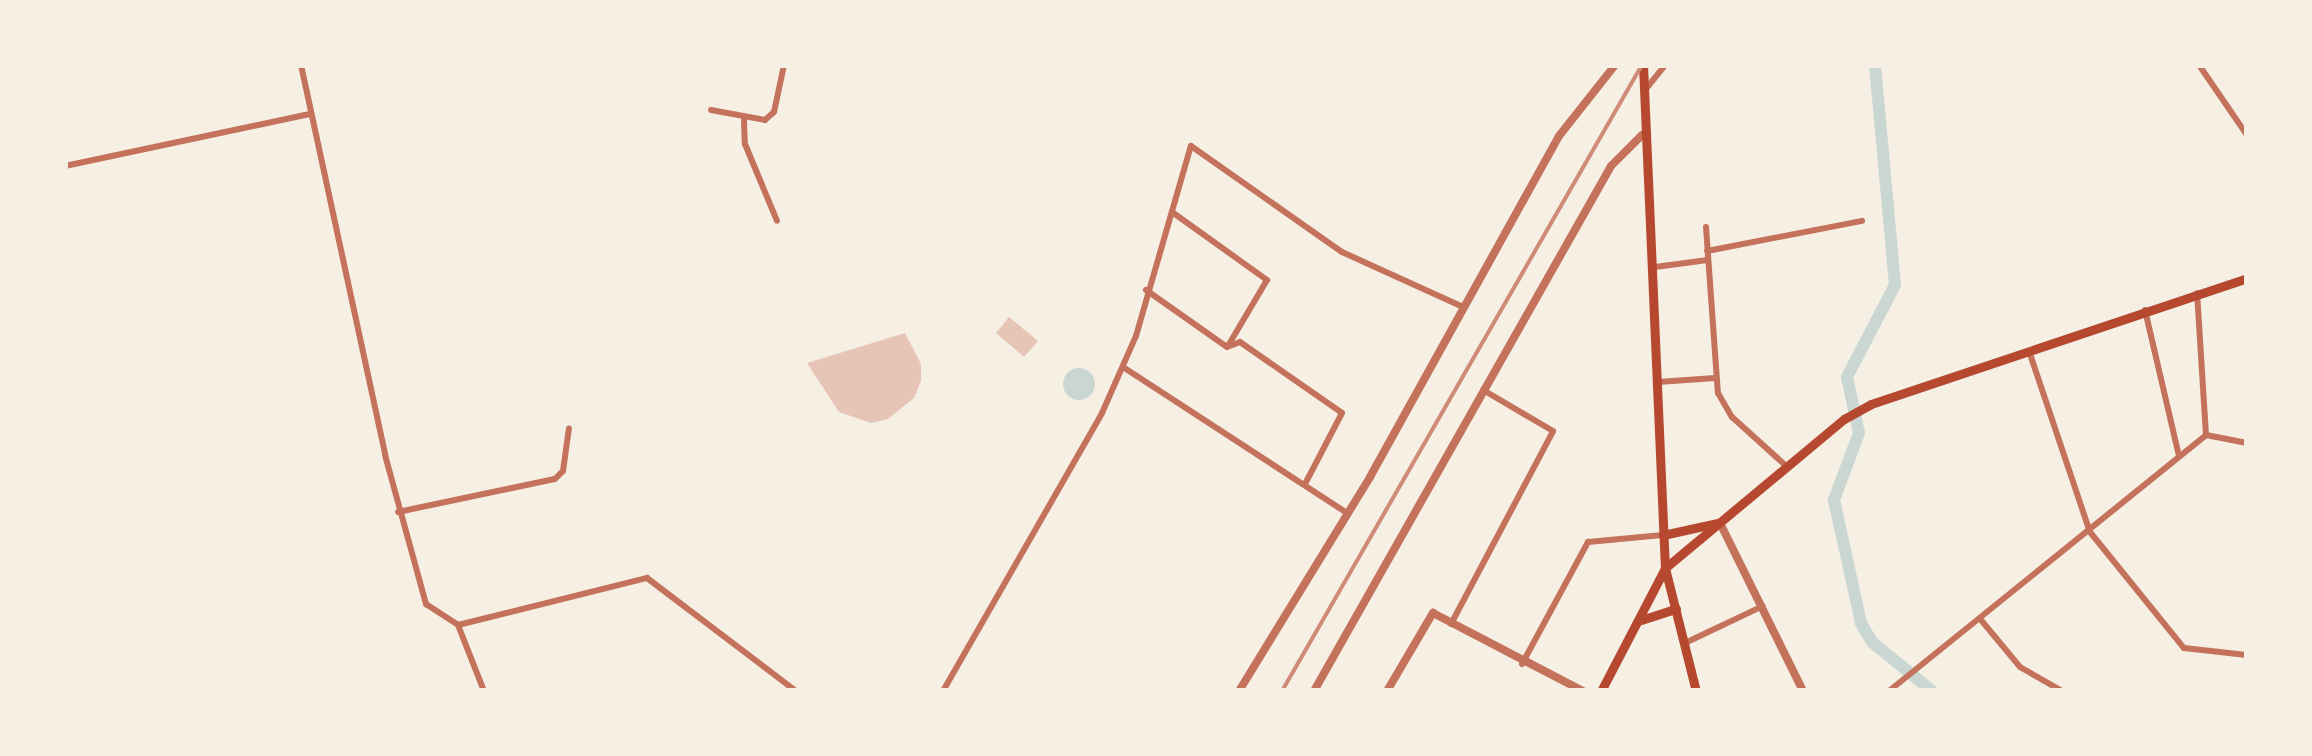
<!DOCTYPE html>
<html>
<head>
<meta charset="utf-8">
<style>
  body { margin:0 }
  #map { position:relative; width:2312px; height:756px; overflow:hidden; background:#f6efe4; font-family:Inter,sans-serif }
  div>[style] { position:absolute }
  .water>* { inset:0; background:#c9d6d2 }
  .round { border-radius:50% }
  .canal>* { height:12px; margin:-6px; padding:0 6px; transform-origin:6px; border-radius:6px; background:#c9d6d2 }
  .building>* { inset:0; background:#e6c5b7 }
  .minor>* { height:6px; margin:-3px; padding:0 3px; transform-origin:3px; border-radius:3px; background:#c5725c }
  .tertiary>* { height:8px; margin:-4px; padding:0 4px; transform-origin:4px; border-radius:4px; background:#c5725c }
  .secondary>* { height:9px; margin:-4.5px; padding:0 4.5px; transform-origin:4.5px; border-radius:4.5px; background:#b5482f }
  .primary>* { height:9px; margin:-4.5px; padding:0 4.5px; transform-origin:4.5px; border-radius:4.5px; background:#b5482f }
  .rail>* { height:4px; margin:-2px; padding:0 2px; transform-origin:2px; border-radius:2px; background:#cf8b77 }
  span { translate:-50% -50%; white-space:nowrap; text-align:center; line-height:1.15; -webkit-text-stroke:10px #f6efe4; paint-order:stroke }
  .frame { position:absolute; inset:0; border:68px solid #f6efe4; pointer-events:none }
</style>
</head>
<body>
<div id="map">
  <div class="water">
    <div class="round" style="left:1063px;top:368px;width:32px;height:32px"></div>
  </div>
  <div class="canal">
    <div style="left:1875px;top:65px;width:221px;rotate:84.8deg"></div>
    <div style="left:1895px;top:285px;width:104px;rotate:117.6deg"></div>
    <div style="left:1847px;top:377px;width:57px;rotate:77.9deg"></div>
    <div style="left:1859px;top:433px;width:72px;rotate:110.5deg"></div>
    <div style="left:1834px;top:500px;width:126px;rotate:77.6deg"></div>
    <div style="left:1861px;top:623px;width:22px;rotate:60deg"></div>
    <div style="left:1872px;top:642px;width:77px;rotate:39.2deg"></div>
  </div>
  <div class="building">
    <div style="clip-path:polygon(1009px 317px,1038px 341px,1024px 357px,996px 333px)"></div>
    <div style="clip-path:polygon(905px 333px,921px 364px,921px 381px,914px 398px,888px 419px,871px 423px,839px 412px,807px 363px)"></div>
  </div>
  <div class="minor">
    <div style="left:138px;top:65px;width:8px"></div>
    <div style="left:301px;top:65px;width:399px;rotate:77.8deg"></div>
    <div style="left:385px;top:455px;width:155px;rotate:74.6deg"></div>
    <div style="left:426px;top:604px;width:38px;rotate:33deg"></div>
    <div style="left:458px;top:625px;width:195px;rotate:-14deg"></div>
    <div style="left:647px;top:578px;width:187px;rotate:37.2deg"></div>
    <div style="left:2199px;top:65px;width:85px;rotate:55.6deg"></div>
    <div style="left:1645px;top:90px;width:32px;rotate:-51deg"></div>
    <div style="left:711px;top:110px;width:55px;rotate:10.5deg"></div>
    <div style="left:765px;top:120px;width:12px;rotate:-42deg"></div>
    <div style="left:774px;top:112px;width:48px;rotate:-78deg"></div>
    <div style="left:744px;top:120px;width:24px;rotate:88deg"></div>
    <div style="left:745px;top:144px;width:83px;rotate:67.4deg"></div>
    <div style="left:65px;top:166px;width:249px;rotate:-12deg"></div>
    <div style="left:1172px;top:212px;width:117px;rotate:35.6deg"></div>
    <div style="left:1267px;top:280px;width:77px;rotate:120.6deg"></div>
    <div style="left:1706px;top:227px;width:166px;rotate:85.9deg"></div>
    <div style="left:1718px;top:393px;width:28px;rotate:60deg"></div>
    <div style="left:1732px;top:417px;width:70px;rotate:42.1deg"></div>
    <div style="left:1707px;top:251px;width:158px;rotate:-11deg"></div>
    <div style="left:1655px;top:267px;width:53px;rotate:-7.5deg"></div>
    <div style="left:1146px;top:290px;width:99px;rotate:35.1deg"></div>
    <div style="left:1227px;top:347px;width:14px;rotate:-21deg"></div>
    <div style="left:1240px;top:342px;width:124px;rotate:34.8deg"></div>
    <div style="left:1342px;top:413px;width:80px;rotate:117.5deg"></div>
    <div style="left:2145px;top:310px;width:150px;rotate:76.9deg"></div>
    <div style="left:2029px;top:351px;width:191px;rotate:71.4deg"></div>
    <div style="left:2090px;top:532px;width:149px;rotate:51deg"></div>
    <div style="left:2184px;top:648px;width:63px;rotate:6.3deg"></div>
    <div style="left:1123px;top:367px;width:267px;rotate:33.1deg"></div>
    <div style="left:1658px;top:382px;width:57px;rotate:-4deg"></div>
    <div style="left:2206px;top:435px;width:42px;rotate:11deg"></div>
    <div style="left:398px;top:512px;width:160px;rotate:-11.9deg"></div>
    <div style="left:555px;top:479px;width:11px;rotate:-45deg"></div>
    <div style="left:563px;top:471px;width:43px;rotate:-82.1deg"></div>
    <div style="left:1981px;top:620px;width:61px;rotate:50.3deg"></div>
    <div style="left:2020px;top:667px;width:48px;rotate:29.7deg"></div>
    <div style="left:1451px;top:624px;width:218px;rotate:-62.1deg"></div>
    <div style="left:1553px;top:431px;width:81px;rotate:-149.6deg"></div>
    <div style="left:458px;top:625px;width:71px;rotate:68.5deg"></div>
    <div style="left:1685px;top:643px;width:86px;rotate:-25.4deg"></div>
    <div style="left:1522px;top:664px;width:139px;rotate:-61.6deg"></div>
    <div style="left:1588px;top:542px;width:75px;rotate:-5.3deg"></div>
    <div style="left:943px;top:691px;width:320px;rotate:-60.2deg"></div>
    <div style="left:1102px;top:413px;width:84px;rotate:-66.2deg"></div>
    <div style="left:1136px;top:336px;width:198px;rotate:-73.9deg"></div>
    <div style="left:1191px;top:146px;width:184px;rotate:35.1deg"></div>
    <div style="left:1342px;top:252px;width:133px;rotate:24.4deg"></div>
    <div style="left:1889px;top:691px;width:407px;rotate:-38.9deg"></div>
    <div style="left:2206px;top:435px;width:142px;rotate:-93.6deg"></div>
  </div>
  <div class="tertiary">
    <div style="left:1720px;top:523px;width:187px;rotate:63.7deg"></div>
    <div style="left:1239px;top:691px;width:251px;rotate:-58.5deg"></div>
    <div style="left:1370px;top:477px;width:390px;rotate:-61deg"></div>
    <div style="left:1559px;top:136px;width:90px;rotate:-51.7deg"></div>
    <div style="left:1314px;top:691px;width:603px;rotate:-60.5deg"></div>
    <div style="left:1611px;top:166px;width:44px;rotate:-45deg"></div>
    <div style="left:1387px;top:691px;width:91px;rotate:-59.5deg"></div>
    <div style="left:1433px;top:613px;width:169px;rotate:27.5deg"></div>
  </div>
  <div class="secondary">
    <div style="left:1643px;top:65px;width:503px;rotate:87.5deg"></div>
  </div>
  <div class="primary">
    <div style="left:1663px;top:535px;width:55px;rotate:-12.5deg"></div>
    <div style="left:1665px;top:568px;width:127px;rotate:75.9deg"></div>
    <div style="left:1638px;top:621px;width:40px;rotate:-18deg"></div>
    <div style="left:1601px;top:691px;width:139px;rotate:-62.5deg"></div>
    <div style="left:1665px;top:568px;width:233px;rotate:-39.8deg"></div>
    <div style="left:1844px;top:419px;width:31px;rotate:-29deg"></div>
    <div style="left:1871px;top:404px;width:397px;rotate:-18.5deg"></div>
  </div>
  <div class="rail">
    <div style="left:1282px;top:691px;width:722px;rotate:-60.1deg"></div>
  </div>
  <div class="frame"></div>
</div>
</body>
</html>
